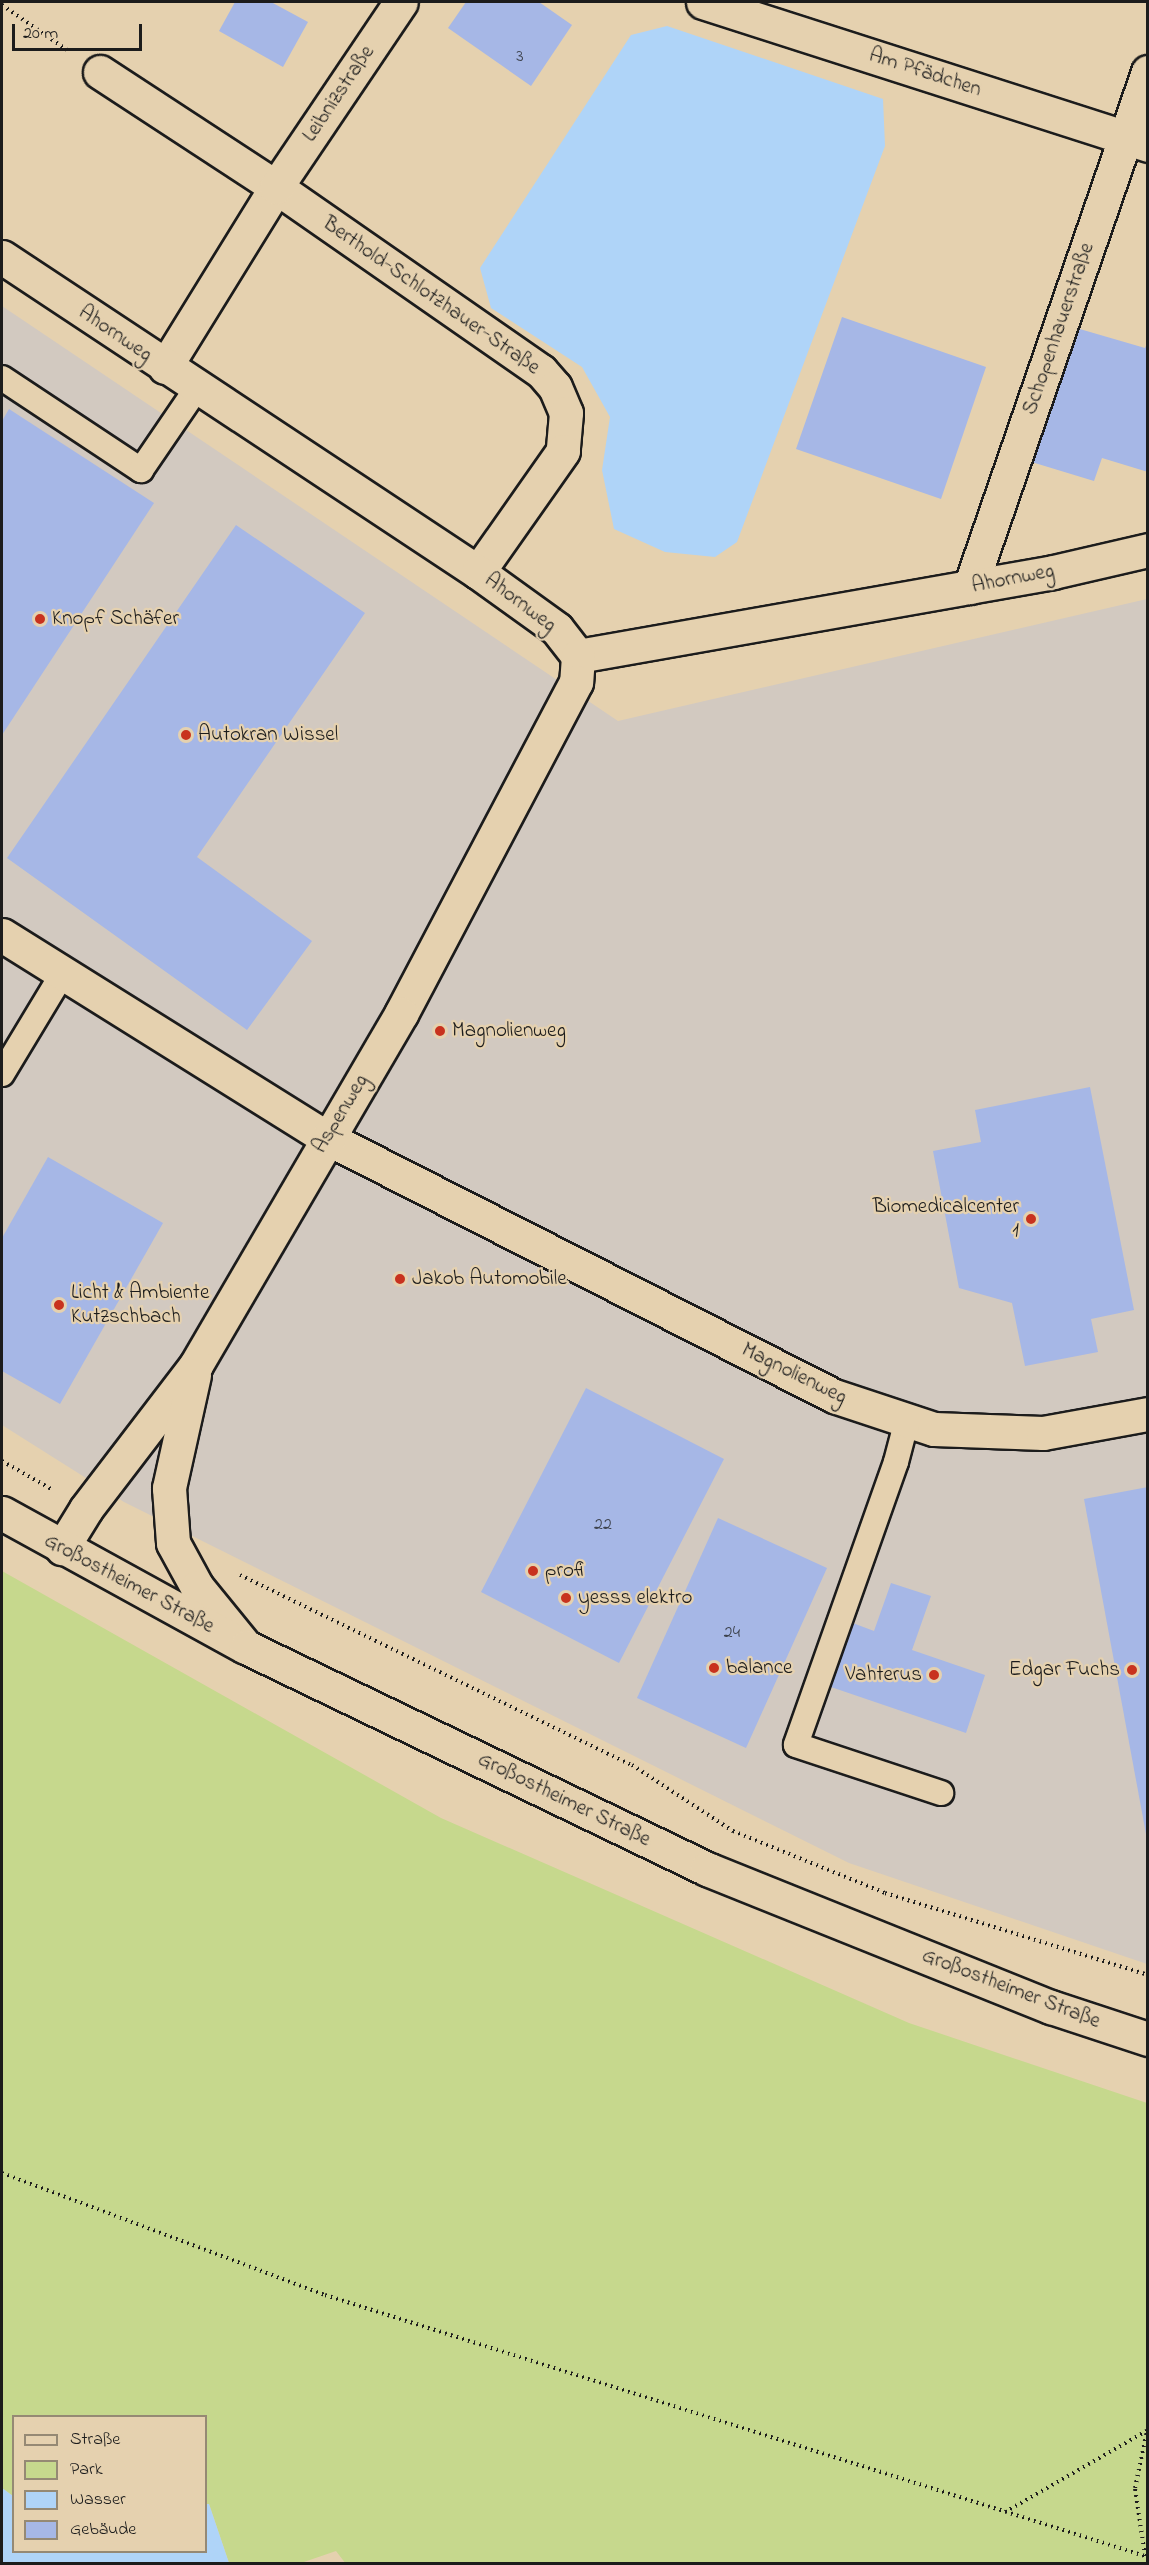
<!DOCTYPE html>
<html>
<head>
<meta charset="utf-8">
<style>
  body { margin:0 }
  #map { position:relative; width:1149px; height:2565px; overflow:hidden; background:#e5d1af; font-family:"Indie Flower",sans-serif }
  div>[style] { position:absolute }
  .built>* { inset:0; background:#d2c9c0 }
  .green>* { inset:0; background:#c6d88d }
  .water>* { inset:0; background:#afd4f8 }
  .building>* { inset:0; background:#a6b7e6 }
  .path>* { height:4px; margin-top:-2px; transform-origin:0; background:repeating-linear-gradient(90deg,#1c1c1c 0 1.5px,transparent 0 6px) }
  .roads { filter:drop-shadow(2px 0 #1c1c1c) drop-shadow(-2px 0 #1c1c1c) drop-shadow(0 2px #1c1c1c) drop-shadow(0 -2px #1c1c1c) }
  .service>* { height:24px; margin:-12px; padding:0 12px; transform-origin:12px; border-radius:12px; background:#e5d1af }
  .minor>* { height:33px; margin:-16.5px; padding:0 16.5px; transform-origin:16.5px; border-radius:16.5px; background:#e5d1af }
  .tertiary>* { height:33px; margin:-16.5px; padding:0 16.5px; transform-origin:16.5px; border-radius:16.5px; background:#e5d1af }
  .secondary>* { height:33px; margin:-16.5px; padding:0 16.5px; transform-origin:16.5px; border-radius:16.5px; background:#e5d1af }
  .dots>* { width:16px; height:16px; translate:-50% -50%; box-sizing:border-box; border:3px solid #e5d1af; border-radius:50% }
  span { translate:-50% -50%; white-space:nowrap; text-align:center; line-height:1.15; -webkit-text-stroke:4.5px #e5d1af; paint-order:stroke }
  .number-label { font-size:18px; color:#3e434e }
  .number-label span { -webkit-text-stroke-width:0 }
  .street-label { font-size:21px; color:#1c1c1c }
  .poi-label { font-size:21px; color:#1c1c1c }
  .left { translate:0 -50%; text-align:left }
  .right { translate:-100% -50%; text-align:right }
  .frame { position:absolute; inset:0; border:3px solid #1c1c1c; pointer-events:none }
  .legend { position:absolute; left:12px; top:2415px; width:195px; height:138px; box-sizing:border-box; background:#e5d1af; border:2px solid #958974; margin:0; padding:8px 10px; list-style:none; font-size:18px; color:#1c1c1c }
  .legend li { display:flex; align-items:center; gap:12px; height:30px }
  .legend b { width:30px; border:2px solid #958974 }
  .scale { position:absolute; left:12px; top:24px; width:130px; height:27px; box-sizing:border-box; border:3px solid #1c1c1c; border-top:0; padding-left:8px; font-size:18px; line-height:21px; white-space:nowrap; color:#1c1c1c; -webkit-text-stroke:4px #e5d1af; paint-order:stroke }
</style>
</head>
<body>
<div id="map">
  <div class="built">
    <div style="clip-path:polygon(2px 306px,618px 721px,1147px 599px,1147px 1964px,849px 1863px,124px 1502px,2px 1425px)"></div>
  </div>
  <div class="green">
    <div style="clip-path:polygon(2px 1571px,441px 1818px,909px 2023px,1147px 2103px,1147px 2563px,346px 2564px,336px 2551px,301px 2563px,229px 2563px,209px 2504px,206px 2504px,206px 2416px,14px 2416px,13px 2496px,2px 2488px)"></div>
  </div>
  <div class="water">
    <div style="clip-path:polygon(667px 26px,883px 99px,885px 146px,737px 542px,715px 557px,665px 552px,614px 529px,602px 470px,610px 417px,582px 367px,491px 308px,480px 268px,631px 35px)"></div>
    <div style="clip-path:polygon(2px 2488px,13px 2496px,14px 2552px,206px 2552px,206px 2504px,209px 2504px,229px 2563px,2px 2563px)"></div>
  </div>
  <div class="building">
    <div style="clip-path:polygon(235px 2px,271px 2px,308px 22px,283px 67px,219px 31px)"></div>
    <div style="clip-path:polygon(466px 2px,539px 2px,572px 25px,531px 86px,448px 28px)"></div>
    <div style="clip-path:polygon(842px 317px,986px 367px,941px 499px,796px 449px)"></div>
    <div style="clip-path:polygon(1066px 325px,1145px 348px,1148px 341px,1148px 472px,1102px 458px,1094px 481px,1025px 460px)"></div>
    <div style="clip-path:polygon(9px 409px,154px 503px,2px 735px,2px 421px)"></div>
    <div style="clip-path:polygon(236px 525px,365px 613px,197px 857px,312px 941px,247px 1030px,7px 858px)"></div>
    <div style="clip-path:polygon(1090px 1087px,1134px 1310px,1091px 1319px,1098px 1352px,1025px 1366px,1012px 1303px,959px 1288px,933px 1151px,981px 1142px,975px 1110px)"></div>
    <div style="clip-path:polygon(48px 1157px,163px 1223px,60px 1404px,2px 1371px,2px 1238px)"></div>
    <div style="clip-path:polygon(586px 1388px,724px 1459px,619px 1663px,481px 1592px)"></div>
    <div style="clip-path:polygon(1148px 1487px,1148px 1834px,1146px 1834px,1084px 1499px)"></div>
    <div style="clip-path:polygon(718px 1518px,827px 1568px,746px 1748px,637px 1698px)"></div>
    <div style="clip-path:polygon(891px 1583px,931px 1596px,912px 1650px,985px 1675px,966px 1733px,828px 1686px,850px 1622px,874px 1631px)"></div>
  </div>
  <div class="path">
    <div style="left:2px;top:5px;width:79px;rotate:34.7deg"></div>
    <div style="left:2px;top:1461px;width:59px;rotate:29.6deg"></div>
    <div style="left:240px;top:1575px;width:436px;rotate:25.9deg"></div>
    <div style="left:632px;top:1765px;width:121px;rotate:33.2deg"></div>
    <div style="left:733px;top:1831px;width:164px;rotate:22.2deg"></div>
    <div style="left:885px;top:1893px;width:275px;rotate:17.3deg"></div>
    <div style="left:2px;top:2173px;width:345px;rotate:20.7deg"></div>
    <div style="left:325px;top:2295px;width:864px;rotate:17.66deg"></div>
    <div style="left:1005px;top:2512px;width:165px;rotate:-29.8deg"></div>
    <div style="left:1145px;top:2556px;width:69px;rotate:-98.4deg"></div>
    <div style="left:1135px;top:2488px;width:58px;rotate:-78.1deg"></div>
  </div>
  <div class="roads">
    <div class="service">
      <div style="left:2px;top:378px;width:167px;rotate:33.5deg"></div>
      <div style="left:141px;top:470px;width:99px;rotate:-55.7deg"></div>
      <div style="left:2px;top:1074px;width:118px;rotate:-58.9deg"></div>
      <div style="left:907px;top:1420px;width:43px;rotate:104.7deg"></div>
      <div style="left:896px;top:1462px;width:300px;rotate:109.5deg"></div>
      <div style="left:796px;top:1745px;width:153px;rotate:18.3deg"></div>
    </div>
    <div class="minor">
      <div style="left:703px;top:2px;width:467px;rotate:17.8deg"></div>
      <div style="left:100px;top:72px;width:210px;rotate:33.2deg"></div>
      <div style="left:276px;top:187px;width:323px;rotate:34.8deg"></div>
      <div style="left:541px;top:371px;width:21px;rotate:49deg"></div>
      <div style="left:555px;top:387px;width:28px;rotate:67deg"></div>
      <div style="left:566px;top:413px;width:38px;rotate:95deg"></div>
      <div style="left:563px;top:451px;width:148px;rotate:125.1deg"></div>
      <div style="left:165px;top:367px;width:211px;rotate:-58.3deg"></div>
      <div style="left:276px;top:187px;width:223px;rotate:-56deg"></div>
      <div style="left:970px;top:587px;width:545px;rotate:-70.93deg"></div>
      <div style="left:578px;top:656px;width:482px;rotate:-10deg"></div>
      <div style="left:1053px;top:572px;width:98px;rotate:-13deg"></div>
      <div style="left:2px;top:935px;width:383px;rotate:32deg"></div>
      <div style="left:327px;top:1138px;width:569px;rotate:26.97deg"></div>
      <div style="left:834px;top:1396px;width:105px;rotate:18.3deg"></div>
      <div style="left:934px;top:1429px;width:109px;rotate:2.1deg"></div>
      <div style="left:1043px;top:1433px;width:107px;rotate:-10.3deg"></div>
    </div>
    <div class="tertiary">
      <div style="left:2px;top:257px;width:571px;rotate:33.5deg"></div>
      <div style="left:478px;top:572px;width:97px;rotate:35.8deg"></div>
      <div style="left:557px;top:629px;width:34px;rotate:52deg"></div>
      <div style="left:578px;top:656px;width:26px;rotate:94deg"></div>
      <div style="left:576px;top:682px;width:375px;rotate:117.8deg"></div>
      <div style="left:401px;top:1014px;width:406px;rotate:120.3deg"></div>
      <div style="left:196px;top:1365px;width:181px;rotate:127.4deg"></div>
      <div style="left:86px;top:1509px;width:46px;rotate:121.6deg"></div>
      <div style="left:194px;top:1375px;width:116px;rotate:102.5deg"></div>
      <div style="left:169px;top:1488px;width:55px;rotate:85.8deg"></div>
      <div style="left:173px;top:1543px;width:50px;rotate:61.4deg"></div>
      <div style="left:197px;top:1587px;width:77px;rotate:50.8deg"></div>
    </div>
    <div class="secondary">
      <div style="left:2px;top:1513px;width:278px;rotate:28.8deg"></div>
      <div style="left:246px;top:1647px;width:512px;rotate:25.71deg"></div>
      <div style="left:707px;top:1869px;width:371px;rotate:21.9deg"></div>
      <div style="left:1051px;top:2007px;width:102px;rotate:18.3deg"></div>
    </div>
  </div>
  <div class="dots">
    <div style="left:40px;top:619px;background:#c8321e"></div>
    <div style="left:186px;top:735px;background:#c8321e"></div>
    <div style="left:440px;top:1031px;background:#c8321e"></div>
    <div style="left:1031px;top:1219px;background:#c8321e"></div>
    <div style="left:400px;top:1279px;background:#c8321e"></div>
    <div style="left:59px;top:1305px;background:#c8321e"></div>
    <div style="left:533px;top:1571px;background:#c8321e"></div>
    <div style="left:566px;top:1598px;background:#c8321e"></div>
    <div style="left:714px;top:1668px;background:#c8321e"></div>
    <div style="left:1132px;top:1670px;background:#c8321e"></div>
    <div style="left:934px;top:1675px;background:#c8321e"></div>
  </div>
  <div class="number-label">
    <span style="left:520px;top:57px">3</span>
    <span style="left:603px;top:1525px">22</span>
    <span style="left:732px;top:1633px">24</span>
  </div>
  <div class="street-label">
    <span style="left:925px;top:73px;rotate:18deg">Am Pfädchen</span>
    <span style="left:339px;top:94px;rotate:-56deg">Leibnizstraße</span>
    <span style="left:431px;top:296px;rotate:35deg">Berthold-Schlotzhauer-Straße</span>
    <span style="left:1059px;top:329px;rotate:-71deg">Schopenhauerstraße</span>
    <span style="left:115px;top:334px;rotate:34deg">Ahornweg</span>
    <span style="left:1013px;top:579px;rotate:-11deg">Ahornweg</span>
    <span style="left:520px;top:603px;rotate:37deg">Ahornweg</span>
    <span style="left:341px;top:1114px;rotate:-59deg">Aspenweg</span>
    <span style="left:794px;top:1374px;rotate:26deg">Magnolienweg</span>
    <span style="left:129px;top:1584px;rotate:28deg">Großostheimer Straße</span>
    <span style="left:564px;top:1800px;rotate:26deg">Großostheimer Straße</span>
    <span style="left:1011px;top:1989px;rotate:21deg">Großostheimer Straße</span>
  </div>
  <div class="poi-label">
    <span class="left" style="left:52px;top:619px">Knopf Schäfer</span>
    <span class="left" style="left:198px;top:735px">Autokran Wissel</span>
    <span class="left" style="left:452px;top:1031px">Magnolienweg</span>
    <span class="right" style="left:1019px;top:1219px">Biomedicalcenter<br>1</span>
    <span class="left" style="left:412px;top:1279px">Jakob Automobile</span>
    <span class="left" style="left:71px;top:1305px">Licht &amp; Ambiente<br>Kutzschbach</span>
    <span class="left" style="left:545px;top:1571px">profi</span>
    <span class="left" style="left:578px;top:1598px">yesss elektro</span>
    <span class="left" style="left:726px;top:1668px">balance</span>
    <span class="right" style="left:1120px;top:1670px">Edgar Fuchs</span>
    <span class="right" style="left:922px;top:1675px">Vahterus</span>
  </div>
  <div class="frame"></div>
  <ul class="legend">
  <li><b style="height:8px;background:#e5d1af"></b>Straße</li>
  <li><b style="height:16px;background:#c6d88d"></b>Park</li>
  <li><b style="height:16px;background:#afd4f8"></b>Wasser</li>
  <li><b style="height:16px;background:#a6b7e6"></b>Gebäude</li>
  </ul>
  <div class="scale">20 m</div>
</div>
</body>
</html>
